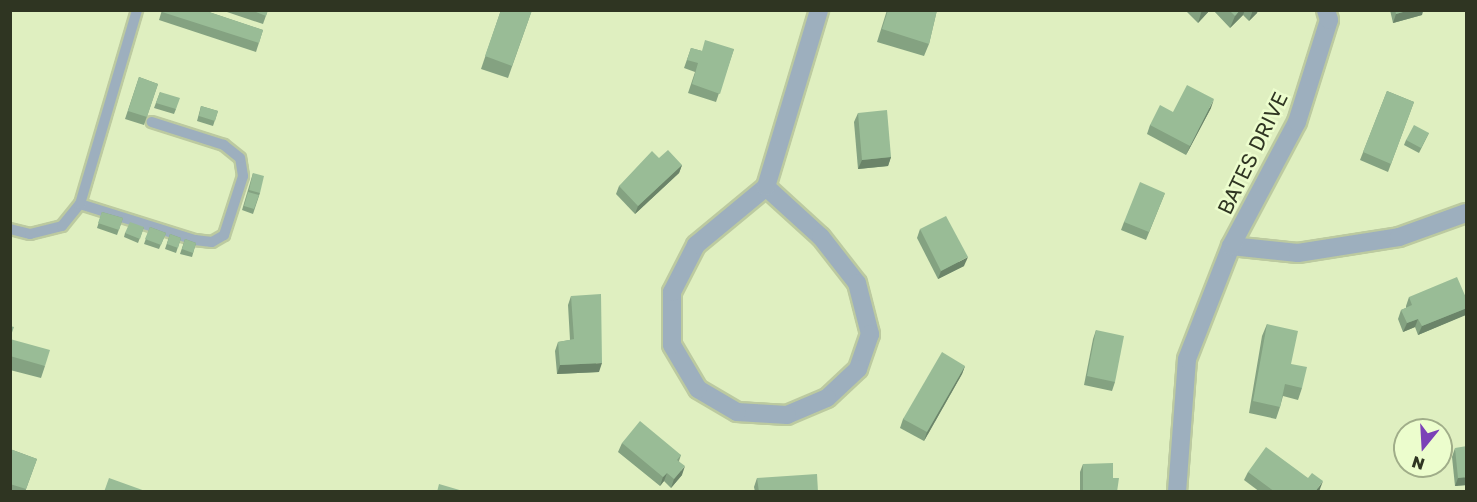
<!DOCTYPE html>
<html>
<head>
<meta charset="utf-8">
<style>
  body { margin:0 }
  #map { position:relative; width:1477px; height:502px; overflow:hidden; background:#dfefc0; font-family:"Golos Text",sans-serif }
  div>[style] { position:absolute }
  .roads { filter:drop-shadow(2px 0 #bccaa0) drop-shadow(-2px 0 #bccaa0) drop-shadow(0 2px #bccaa0) drop-shadow(0 -2px #bccaa0) }
  .lane>* { height:10px; margin:-5px; padding:0 5px; transform-origin:5px; border-radius:5px; background:#9dafbe }
  .street>* { height:18px; margin:-9px; padding:0 9px; transform-origin:9px; border-radius:9px; background:#9dafbe }
  .wall>* { inset:0; background:#84a281 }
  .shaded-wall>* { inset:0; background:#6b8469 }
  .building>* { inset:0; background:#99bc96 }
  span { translate:-50% -50%; white-space:nowrap; text-align:center; line-height:1.15; -webkit-text-stroke:5px #ecfdcd; paint-order:stroke }
  .street-label { font-size:21px; color:#2f3522 }
  .frame { position:absolute; inset:0; border:12px solid #2f3522; pointer-events:none }
  .north { position:absolute; left:1393px; top:418px; width:60px; height:60px; box-sizing:border-box; background:#ecfdcd; border:2px solid #a0ad89; border-radius:50%; rotate:198deg; font-size:16px; font-weight:700; line-height:24px; text-align:center; color:#2f3522 }
  .north::after { content:''; display:block; margin:auto; width:21px; height:27px; background:#7b41b7; clip-path:polygon(50% 0,100% 100%,50% 72%,0 100%) }
</style>
</head>
<body>
<div id="map">
  <div class="roads">
    <div class="lane">
      <div style="left:80px;top:204px;width:121px;rotate:17.4deg"></div>
      <div style="left:195px;top:240px;width:17px;rotate:7deg"></div>
      <div style="left:212px;top:242px;width:14px;rotate:-30deg"></div>
      <div style="left:224px;top:235px;width:62px;rotate:-72.1deg"></div>
      <div style="left:243px;top:176px;width:18px;rotate:-99deg"></div>
      <div style="left:240px;top:158px;width:21px;rotate:-141deg"></div>
      <div style="left:224px;top:145px;width:76px;rotate:-162.3deg"></div>
      <div style="left:10px;top:229px;width:21px;rotate:14deg"></div>
      <div style="left:30px;top:234px;width:33px;rotate:-14deg"></div>
      <div style="left:62px;top:226px;width:28px;rotate:-51deg"></div>
      <div style="left:80px;top:204px;width:202px;rotate:-73.6deg"></div>
    </div>
    <div class="street">
      <div style="left:766px;top:187px;width:74px;rotate:42.3deg"></div>
      <div style="left:821px;top:237px;width:58px;rotate:52deg"></div>
      <div style="left:857px;top:283px;width:53px;rotate:75.7deg"></div>
      <div style="left:870px;top:334px;width:37px;rotate:109deg"></div>
      <div style="left:858px;top:369px;width:42px;rotate:136.9deg"></div>
      <div style="left:827px;top:398px;width:43px;rotate:157deg"></div>
      <div style="left:787px;top:415px;width:50px;rotate:-176.6deg"></div>
      <div style="left:737px;top:412px;width:45px;rotate:-149.5deg"></div>
      <div style="left:698px;top:389px;width:51px;rotate:-120.6deg"></div>
      <div style="left:672px;top:345px;width:53px;rotate:-90deg"></div>
      <div style="left:672px;top:292px;width:53px;rotate:-62.9deg"></div>
      <div style="left:696px;top:245px;width:91px;rotate:-39.6deg"></div>
      <div style="left:766px;top:187px;width:185px;rotate:-73.3deg"></div>
      <div style="left:1231px;top:246px;width:67px;rotate:6deg"></div>
      <div style="left:1298px;top:253px;width:102px;rotate:-9deg"></div>
      <div style="left:1399px;top:237px;width:71px;rotate:-19.7deg"></div>
      <div style="left:1177px;top:492px;width:133px;rotate:-85.7deg"></div>
      <div style="left:1187px;top:359px;width:121px;rotate:-68.7deg"></div>
      <div style="left:1231px;top:246px;width:140px;rotate:-62deg"></div>
      <div style="left:1297px;top:122px;width:107px;rotate:-72.6deg"></div>
      <div style="left:1329px;top:20px;width:10px;rotate:-107deg"></div>
    </div>
  </div>
  <div class="wall">
    <div style="clip-path:polygon(162px 10px,203px 10px,263px 30px,256px 52px,159px 20px)"></div>
    <div style="clip-path:polygon(221px 10px,268px 10px,263px 24px)"></div>
    <div style="clip-path:polygon(501px 10px,532px 10px,508px 78px,481px 69px)"></div>
    <div style="clip-path:polygon(887px 10px,937px 10px,929px 44px,924px 56px,877px 42px)"></div>
    <div style="clip-path:polygon(1185px 10px,1210px 10px,1198px 23px)"></div>
    <div style="clip-path:polygon(1213px 10px,1258px 10px,1257px 13px,1249px 21px,1243px 15px,1230px 28px)"></div>
    <div style="clip-path:polygon(1390px 10px,1423px 10px,1422px 15px,1393px 23px)"></div>
    <div style="clip-path:polygon(691px 48px,702px 51px,734px 49px,716px 102px,688px 93px,695px 72px,684px 68px)"></div>
    <div style="clip-path:polygon(139px 77px,158px 84px,144px 125px,125px 119px)"></div>
    <div style="clip-path:polygon(1387px 91px,1414px 102px,1388px 172px,1360px 160px)"></div>
    <div style="clip-path:polygon(160px 92px,176px 109px,174px 114px,154px 108px)"></div>
    <div style="clip-path:polygon(201px 106px,218px 111px,213px 126px,197px 121px)"></div>
    <div style="clip-path:polygon(1211px 108px,1186px 155px,1147px 134px,1150px 125px,1173px 112px)"></div>
    <div style="clip-path:polygon(858px 113px,891px 157px,888px 166px,858px 169px,854px 122px)"></div>
    <div style="clip-path:polygon(1429px 133px,1419px 153px,1404px 145px,1406px 140px)"></div>
    <div style="clip-path:polygon(682px 165px,679px 173px,635px 214px,616px 194px,619px 186px)"></div>
    <div style="clip-path:polygon(253px 173px,260px 193px,253px 214px,242px 210px)"></div>
    <div style="clip-path:polygon(1165px 193px,1146px 240px,1121px 230px,1124px 222px)"></div>
    <div style="clip-path:polygon(102px 212px,123px 218px,117px 235px,97px 228px)"></div>
    <div style="clip-path:polygon(144px 227px,138px 243px,124px 237px,125px 233px)"></div>
    <div style="clip-path:polygon(150px 227px,166px 233px,159px 249px,144px 244px)"></div>
    <div style="clip-path:polygon(920px 229px,964px 266px,938px 279px,917px 238px)"></div>
    <div style="clip-path:polygon(170px 234px,181px 238px,176px 253px,165px 249px)"></div>
    <div style="clip-path:polygon(185px 239px,196px 243px,192px 257px,180px 254px)"></div>
    <div style="clip-path:polygon(571px 296px,599px 372px,557px 374px,555px 351px,558px 342px,570px 340px,568px 305px)"></div>
    <div style="clip-path:polygon(1409px 297px,1467px 300px,1467px 314px,1418px 335px,1415px 327px,1403px 332px,1398px 319px,1401px 310px,1406px 308px,1406px 306px)"></div>
    <div style="clip-path:polygon(1267px 324px,1291px 364px,1302px 388px,1298px 400px,1283px 396px,1280px 407px,1276px 419px,1249px 413px,1262px 336px)"></div>
    <div style="clip-path:polygon(1096px 330px,1115px 382px,1112px 391px,1084px 385px,1093px 339px)"></div>
    <div style="clip-path:polygon(10px 339px,45px 366px,41px 378px,10px 370px)"></div>
    <div style="clip-path:polygon(965px 366px,962px 374px,924px 441px,900px 428px,903px 419px)"></div>
    <div style="clip-path:polygon(622px 443px,681px 455px,679px 461px,682px 475px,671px 488px,664px 481px,660px 486px,618px 452px)"></div>
    <div style="clip-path:polygon(1455px 448px,1467px 485px,1455px 486px,1452px 457px)"></div>
    <div style="clip-path:polygon(10px 449px,37px 459px,25px 492px,10px 492px)"></div>
    <div style="clip-path:polygon(1083px 464px,1113px 478px,1117px 492px,1080px 492px,1080px 472px)"></div>
    <div style="clip-path:polygon(1248px 472px,1308px 478px,1320px 489px,1318px 492px,1260px 492px,1244px 480px)"></div>
    <div style="clip-path:polygon(757px 478px,818px 492px,755px 492px,754px 487px)"></div>
  </div>
  <div class="shaded-wall">
    <div style="clip-path:polygon(1202px 10px,1210px 10px,1198px 23px)"></div>
    <div style="clip-path:polygon(1240px 10px,1245px 10px,1243px 15px,1230px 28px,1235px 16px)"></div>
    <div style="clip-path:polygon(1253px 10px,1258px 10px,1257px 13px,1249px 21px)"></div>
    <div style="clip-path:polygon(1410px 10px,1423px 10px,1422px 15px,1393px 23px,1396px 14px)"></div>
    <div style="clip-path:polygon(1214px 99px,1211px 108px,1186px 155px,1190px 146px)"></div>
    <div style="clip-path:polygon(891px 157px,888px 166px,858px 169px,862px 160px)"></div>
    <div style="clip-path:polygon(682px 165px,679px 173px,635px 214px,638px 206px)"></div>
    <div style="clip-path:polygon(968px 257px,964px 266px,938px 279px,941px 271px)"></div>
    <div style="clip-path:polygon(1467px 308px,1466px 315px,1418px 335px,1422px 326px)"></div>
    <div style="clip-path:polygon(1418px 319px,1415px 327px,1403px 332px,1407px 323px)"></div>
    <div style="clip-path:polygon(602px 363px,599px 372px,557px 374px,560px 365px)"></div>
    <div style="clip-path:polygon(965px 366px,962px 374px,924px 441px,927px 432px)"></div>
    <div style="clip-path:polygon(685px 466px,682px 475px,671px 488px,674px 479px)"></div>
    <div style="clip-path:polygon(667px 473px,664px 481px,660px 486px,663px 477px)"></div>
    <div style="clip-path:polygon(1467px 477px,1467px 485px,1455px 486px,1458px 478px)"></div>
    <div style="clip-path:polygon(1323px 481px,1320px 489px,1318px 492px,1315px 492px)"></div>
  </div>
  <div class="building">
    <div style="clip-path:polygon(163px 10px,203px 10px,263px 30px,259px 43px,162px 12px)"></div>
    <div style="clip-path:polygon(251px 10px,268px 10px,266px 16px)"></div>
    <div style="clip-path:polygon(501px 10px,532px 10px,512px 66px,485px 56px)"></div>
    <div style="clip-path:polygon(888px 10px,937px 10px,929px 44px,882px 29px)"></div>
    <div style="clip-path:polygon(1229px 10px,1240px 10px,1235px 16px)"></div>
    <div style="clip-path:polygon(1395px 10px,1410px 10px,1396px 14px)"></div>
    <div style="clip-path:polygon(705px 40px,734px 49px,720px 94px,692px 84px,698px 63px,687px 60px,691px 48px,702px 51px)"></div>
    <div style="clip-path:polygon(139px 77px,158px 84px,147px 117px,128px 111px)"></div>
    <div style="clip-path:polygon(1187px 85px,1214px 99px,1190px 146px,1150px 125px,1160px 105px,1173px 112px)"></div>
    <div style="clip-path:polygon(1387px 91px,1414px 102px,1391px 164px,1363px 152px)"></div>
    <div style="clip-path:polygon(160px 92px,180px 98px,176px 109px,156px 103px)"></div>
    <div style="clip-path:polygon(201px 106px,218px 111px,215px 121px,199px 116px)"></div>
    <div style="clip-path:polygon(887px 110px,891px 157px,862px 160px,858px 113px)"></div>
    <div style="clip-path:polygon(1414px 125px,1429px 133px,1421px 148px,1406px 140px)"></div>
    <div style="clip-path:polygon(668px 150px,682px 165px,638px 206px,619px 186px,652px 151px,659px 158px)"></div>
    <div style="clip-path:polygon(253px 173px,264px 176px,260px 193px,249px 190px)"></div>
    <div style="clip-path:polygon(1140px 182px,1165px 193px,1149px 232px,1124px 222px)"></div>
    <div style="clip-path:polygon(248px 192px,259px 195px,254px 209px,244px 206px)"></div>
    <div style="clip-path:polygon(102px 212px,123px 218px,119px 230px,98px 223px)"></div>
    <div style="clip-path:polygon(946px 216px,968px 257px,941px 271px,920px 229px)"></div>
    <div style="clip-path:polygon(130px 222px,144px 227px,140px 239px,125px 233px)"></div>
    <div style="clip-path:polygon(150px 227px,166px 233px,161px 245px,145px 239px)"></div>
    <div style="clip-path:polygon(170px 234px,181px 238px,178px 248px,167px 244px)"></div>
    <div style="clip-path:polygon(185px 239px,196px 243px,193px 253px,182px 249px)"></div>
    <div style="clip-path:polygon(1457px 277px,1467px 300px,1467px 308px,1422px 326px,1418px 319px,1407px 323px,1401px 310px,1412px 305px,1409px 297px)"></div>
    <div style="clip-path:polygon(601px 294px,602px 363px,560px 365px,558px 342px,574px 339px,571px 296px)"></div>
    <div style="clip-path:polygon(1267px 324px,1298px 331px,1291px 364px,1307px 367px,1302px 388px,1285px 384px,1280px 407px,1253px 401px)"></div>
    <div style="clip-path:polygon(10px 326px,14px 327px,10px 338px)"></div>
    <div style="clip-path:polygon(1096px 330px,1124px 336px,1115px 382px,1087px 376px)"></div>
    <div style="clip-path:polygon(10px 339px,50px 350px,45px 366px,10px 356px)"></div>
    <div style="clip-path:polygon(942px 352px,965px 366px,927px 432px,903px 419px)"></div>
    <div style="clip-path:polygon(640px 421px,681px 455px,677px 460px,685px 466px,674px 479px,667px 473px,663px 477px,622px 443px)"></div>
    <div style="clip-path:polygon(1467px 446px,1467px 477px,1458px 478px,1455px 448px)"></div>
    <div style="clip-path:polygon(1266px 447px,1308px 478px,1312px 473px,1323px 481px,1315px 492px,1275px 492px,1248px 472px)"></div>
    <div style="clip-path:polygon(10px 449px,37px 459px,26px 489px,10px 484px)"></div>
    <div style="clip-path:polygon(1113px 463px,1113px 478px,1119px 478px,1117px 492px,1083px 492px,1083px 464px)"></div>
    <div style="clip-path:polygon(817px 474px,818px 492px,759px 492px,757px 478px)"></div>
    <div style="clip-path:polygon(109px 478px,148px 492px,104px 492px)"></div>
    <div style="clip-path:polygon(439px 484px,463px 491px,463px 492px,437px 492px)"></div>
  </div>
  <div class="street-label">
    <span style="left:1252px;top:153px;rotate:-64deg">BATES DRIVE</span>
  </div>
  <div class="frame"></div>
  <div class="north">N</div>
</div>
</body>
</html>
